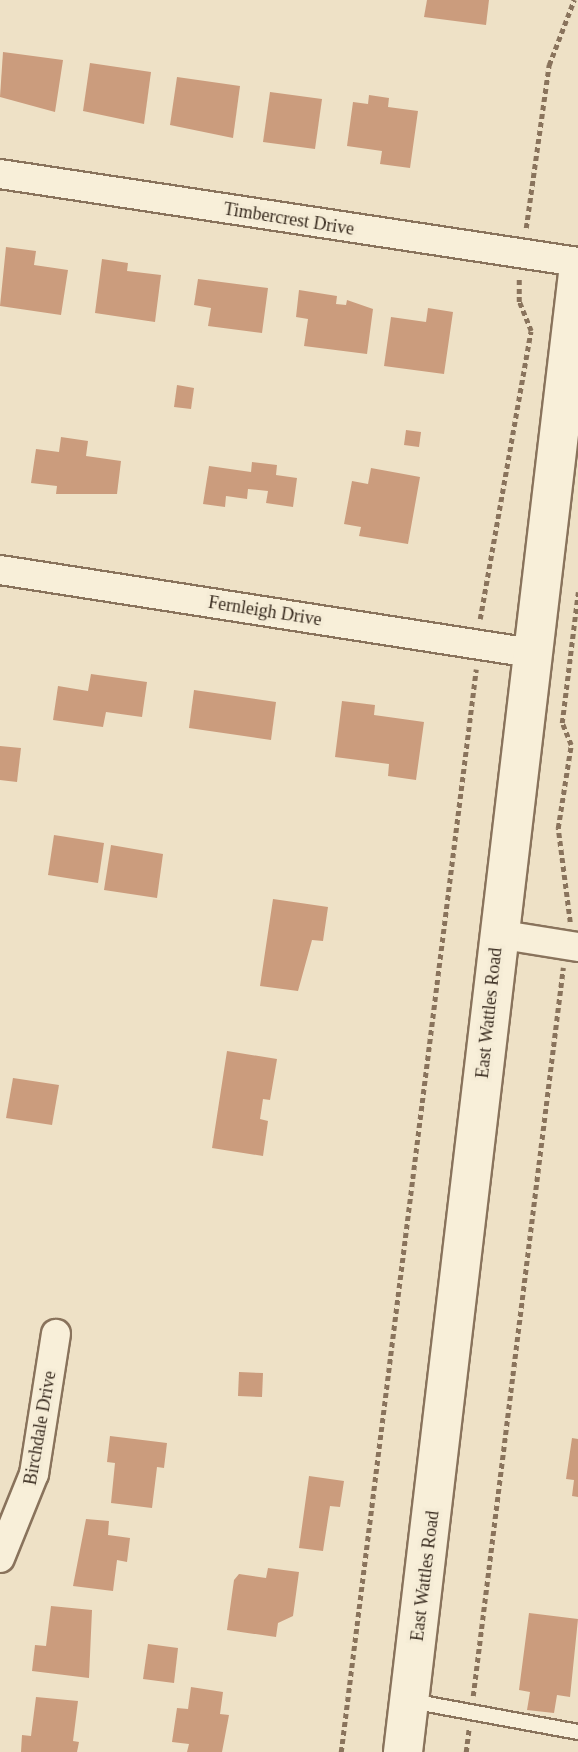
<!DOCTYPE html>
<html>
<head>
<meta charset="utf-8">
<style>
  body { margin:0 }
  #map { position:relative; width:578px; height:1752px; overflow:hidden; background:#eee1c6; font-family:Georgia,serif }
  div>[style] { position:absolute }
  .building>* { inset:0; background:#cb9c7d }
  .path>* { height:4.5px; margin-top:-2.25px; transform-origin:0; background:repeating-linear-gradient(90deg,#89735c 0 5px,transparent 0 8.5px) }
  .roads { filter:drop-shadow(2px 0 #89735c) drop-shadow(-2px 0 #89735c) drop-shadow(0 2px #89735c) drop-shadow(0 -2px #89735c) }
  .service>* { height:14px; margin:-7px; padding:0 7px; transform-origin:7px; border-radius:7px; background:#f8efd9 }
  .minor>* { height:28px; margin:-14px; padding:0 14px; transform-origin:14px; border-radius:14px; background:#f8efd9 }
  .secondary>* { height:38px; margin:-19px; padding:0 19px; transform-origin:19px; border-radius:19px; background:#f8efd9 }
  span { translate:-50% -50%; white-space:nowrap; text-align:center; line-height:1.15; -webkit-text-stroke:7px #f5ecd6; paint-order:stroke }
  .street-label { font-size:18px; color:#392c20 }
</style>
</head>
<body>
<div id="map">
  <div class="building">
    <div style="clip-path:polygon(427px 0,489px 0,486px 25px,424px 17px)"></div>
    <div style="clip-path:polygon(3px 52px,63px 60px,55px 112px,0 97px)"></div>
    <div style="clip-path:polygon(90px 63px,151px 72px,144px 124px,83px 111px)"></div>
    <div style="clip-path:polygon(177px 77px,240px 86px,233px 138px,170px 125px)"></div>
    <div style="clip-path:polygon(270px 92px,322px 99px,315px 149px,263px 142px)"></div>
    <div style="clip-path:polygon(369px 95px,389px 98px,388px 107px,418px 111px,410px 168px,380px 164px,382px 151px,347px 146px,353px 102px,368px 104px)"></div>
    <div style="clip-path:polygon(6px 247px,36px 251px,34px 265px,68px 270px,61px 315px,0 306px)"></div>
    <div style="clip-path:polygon(102px 259px,128px 263px,127px 271px,161px 275px,155px 322px,95px 313px)"></div>
    <div style="clip-path:polygon(198px 279px,268px 288px,262px 333px,208px 326px,211px 308px,194px 305px)"></div>
    <div style="clip-path:polygon(299px 290px,337px 296px,336px 304px,346px 305px,347px 300px,373px 309px,367px 354px,304px 346px,308px 319px,296px 317px)"></div>
    <div style="clip-path:polygon(428px 308px,453px 312px,444px 374px,384px 366px,391px 317px,426px 322px)"></div>
    <div style="clip-path:polygon(177px 385px,194px 388px,191px 409px,174px 407px)"></div>
    <div style="clip-path:polygon(406px 430px,421px 432px,419px 447px,404px 445px)"></div>
    <div style="clip-path:polygon(61px 437px,88px 441px,86px 456px,121px 461px,117px 494px,56px 494px,57px 486px,31px 483px,36px 449px,59px 452px)"></div>
    <div style="clip-path:polygon(252px 462px,277px 465px,276px 475px,297px 478px,293px 507px,266px 503px,268px 491px,248px 489px,247px 499px,226px 496px,225px 507px,203px 504px,209px 466px,251px 472px)"></div>
    <div style="clip-path:polygon(371px 468px,420px 477px,408px 544px,359px 536px,361px 527px,344px 524px,352px 481px,368px 484px)"></div>
    <div style="clip-path:polygon(91px 674px,147px 682px,142px 717px,106px 712px,103px 727px,53px 720px,58px 686px,88px 691px)"></div>
    <div style="clip-path:polygon(194px 690px,276px 702px,271px 740px,189px 728px)"></div>
    <div style="clip-path:polygon(342px 701px,375px 705px,374px 715px,424px 722px,416px 780px,388px 776px,389px 764px,335px 757px)"></div>
    <div style="clip-path:polygon(0 746px,21px 748px,17px 782px,0 780px)"></div>
    <div style="clip-path:polygon(54px 835px,104px 843px,98px 883px,48px 875px)"></div>
    <div style="clip-path:polygon(111px 845px,163px 854px,157px 898px,104px 890px)"></div>
    <div style="clip-path:polygon(273px 899px,328px 907px,323px 941px,312px 940px,298px 991px,260px 986px)"></div>
    <div style="clip-path:polygon(227px 1051px,277px 1059px,270px 1100px,263px 1099px,260px 1119px,268px 1121px,263px 1156px,212px 1148px)"></div>
    <div style="clip-path:polygon(13px 1078px,59px 1085px,52px 1125px,6px 1118px)"></div>
    <div style="clip-path:polygon(239px 1372px,263px 1373px,262px 1397px,238px 1396px)"></div>
    <div style="clip-path:polygon(110px 1436px,167px 1443px,164px 1468px,157px 1467px,152px 1508px,111px 1503px,115px 1463px,107px 1462px)"></div>
    <div style="clip-path:polygon(572px 1438px,578px 1439px,578px 1497px,572px 1496px,574px 1480px,566px 1479px)"></div>
    <div style="clip-path:polygon(309px 1476px,344px 1481px,340px 1507px,330px 1506px,323px 1551px,299px 1548px)"></div>
    <div style="clip-path:polygon(86px 1519px,109px 1521px,108px 1535px,130px 1538px,127px 1562px,117px 1560px,113px 1591px,73px 1586px)"></div>
    <div style="clip-path:polygon(268px 1568px,299px 1572px,293px 1616px,278px 1623px,276px 1637px,227px 1630px,234px 1580px,239px 1574px,266px 1578px)"></div>
    <div style="clip-path:polygon(51px 1606px,92px 1610px,89px 1678px,32px 1671px,35px 1645px,46px 1646px)"></div>
    <div style="clip-path:polygon(529px 1613px,578px 1619px,570px 1697px,557px 1695px,554px 1713px,527px 1710px,530px 1692px,519px 1690px)"></div>
    <div style="clip-path:polygon(148px 1644px,178px 1648px,174px 1683px,143px 1679px)"></div>
    <div style="clip-path:polygon(191px 1687px,223px 1692px,220px 1714px,229px 1715px,222px 1752px,187px 1752px,189px 1744px,172px 1742px,177px 1708px,188px 1709px)"></div>
    <div style="clip-path:polygon(36px 1697px,78px 1701px,73px 1741px,79px 1742px,77px 1752px,21px 1752px,22px 1735px,31px 1736px)"></div>
  </div>
  <div class="path">
    <div style="left:526px;top:228px;width:165px;rotate:-82deg"></div>
    <div style="left:549px;top:65px;width:70px;rotate:-69deg"></div>
    <div style="left:480px;top:619px;width:292px;rotate:-80deg"></div>
    <div style="left:531px;top:331px;width:31px;rotate:-112deg"></div>
    <div style="left:519px;top:302px;width:24px;rotate:-90deg"></div>
    <div style="left:570px;top:922px;width:95px;rotate:-97.3deg"></div>
    <div style="left:558px;top:828px;width:84px;rotate:-81.1deg"></div>
    <div style="left:571px;top:745px;width:24px;rotate:-112deg"></div>
    <div style="left:562px;top:723px;width:132px;rotate:-83deg"></div>
    <div style="left:473px;top:1696px;width:734px;rotate:-82.95deg"></div>
    <div style="left:341px;top:1752px;width:1091px;rotate:-82.89deg"></div>
    <div style="left:466px;top:1752px;width:23px;rotate:-83deg"></div>
  </div>
  <div class="roads">
    <div class="service">
      <div style="left:411px;top:1701px;width:170px;rotate:10.5deg"></div>
    </div>
    <div class="minor">
      <div style="left:0;top:174px;width:585px;rotate:8.66deg"></div>
      <div style="left:0;top:570px;width:537px;rotate:8.88deg"></div>
      <div style="left:497px;top:934px;width:82px;rotate:9.1deg"></div>
      <div style="left:0;top:1558px;width:91px;rotate:-68deg"></div>
      <div style="left:34px;top:1474px;width:142px;rotate:-81.1deg"></div>
    </div>
    <div class="secondary">
      <div style="left:403px;top:1752px;width:1488px;rotate:-83.25deg"></div>
    </div>
  </div>
  <div class="street-label">
    <span style="left:289px;top:219px;rotate:9deg">Timbercrest Drive</span>
    <span style="left:265px;top:611px;rotate:9deg">Fernleigh Drive</span>
    <span style="left:489px;top:1013px;rotate:-84deg">East Wattles Road</span>
    <span style="left:40px;top:1428px;rotate:-80deg">Birchdale Drive</span>
    <span style="left:425px;top:1576px;rotate:-83deg">East Wattles Road</span>
  </div>
</div>
</body>
</html>
